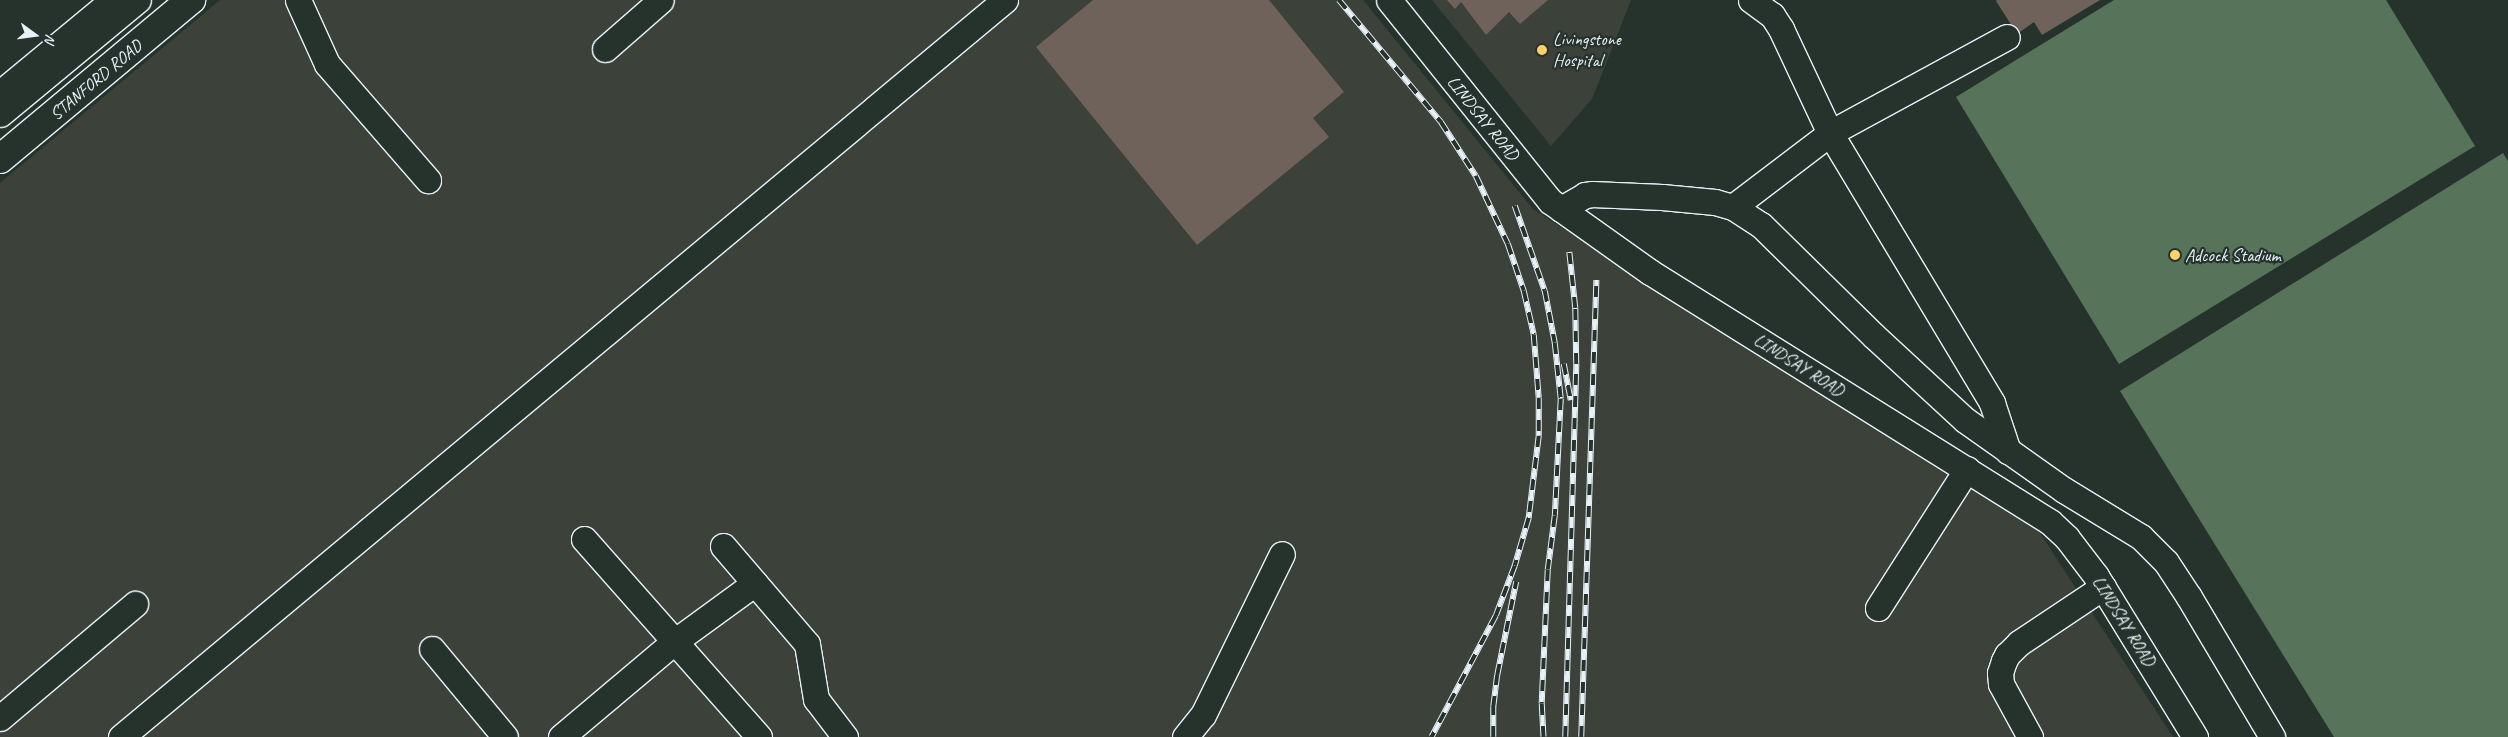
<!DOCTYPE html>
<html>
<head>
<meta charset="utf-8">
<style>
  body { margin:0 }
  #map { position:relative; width:2508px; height:737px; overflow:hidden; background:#26332d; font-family:Caveat,sans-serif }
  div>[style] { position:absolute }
  .built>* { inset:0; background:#3c413a }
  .green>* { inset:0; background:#57745b }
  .building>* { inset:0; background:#6e625a }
  .roads { filter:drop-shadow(1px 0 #e8f1f8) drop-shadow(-1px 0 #e8f1f8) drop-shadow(0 1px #e8f1f8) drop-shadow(0 -1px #e8f1f8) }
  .minor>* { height:25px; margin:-12.5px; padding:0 12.5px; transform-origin:12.5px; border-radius:12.5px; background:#26332d }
  .major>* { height:28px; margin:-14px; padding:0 14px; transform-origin:14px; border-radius:14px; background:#26332d }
  .rail>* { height:5.5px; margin-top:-2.75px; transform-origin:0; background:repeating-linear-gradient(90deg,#26332d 0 11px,#e8f1f8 0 22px); box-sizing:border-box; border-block:1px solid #e8f1f8 }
  .dots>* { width:14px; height:14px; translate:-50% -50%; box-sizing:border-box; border:2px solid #26332d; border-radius:50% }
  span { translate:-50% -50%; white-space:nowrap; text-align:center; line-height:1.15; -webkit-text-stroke:4.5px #26332d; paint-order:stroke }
  .poi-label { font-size:18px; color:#e8f1f8 }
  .left { translate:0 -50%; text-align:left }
  .street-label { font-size:18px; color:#e8f1f8 }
  .north { position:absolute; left:10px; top:10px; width:50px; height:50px; -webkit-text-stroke:4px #26332d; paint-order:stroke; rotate:104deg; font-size:14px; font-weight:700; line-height:20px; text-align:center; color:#e8f1f8 }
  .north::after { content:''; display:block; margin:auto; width:18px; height:22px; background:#e8f1f8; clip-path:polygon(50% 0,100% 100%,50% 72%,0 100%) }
</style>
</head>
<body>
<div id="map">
  <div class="built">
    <div style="clip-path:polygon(220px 0,1363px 0,1533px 209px,2038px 530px,2173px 737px,0 737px,0 183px)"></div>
    <div style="clip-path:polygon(1432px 0,1631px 0,1592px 99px,1551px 146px)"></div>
  </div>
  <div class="green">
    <div style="clip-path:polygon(2114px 0,2386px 0,2475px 146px,2119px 364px,1956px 97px)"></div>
    <div style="clip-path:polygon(2503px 153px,2508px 161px,2508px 737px,2334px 737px,2120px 391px)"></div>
  </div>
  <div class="building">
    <div style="clip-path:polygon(1093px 0,1269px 0,1344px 92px,1313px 118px,1329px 137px,1197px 245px,1036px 47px)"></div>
    <div style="clip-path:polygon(1447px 0,1548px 0,1520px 24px,1509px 12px,1486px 35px,1461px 2px,1455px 9px)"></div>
    <div style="clip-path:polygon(1997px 0,2100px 0,2042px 35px,2034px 22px,2017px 34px,1996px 1px)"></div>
  </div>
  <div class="roads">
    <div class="minor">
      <div style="left:298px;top:0;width:70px;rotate:65.6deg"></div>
      <div style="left:327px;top:64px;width:154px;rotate:49deg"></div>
      <div style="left:1389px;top:0;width:258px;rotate:51.3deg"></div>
      <div style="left:1550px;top:201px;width:123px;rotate:35.4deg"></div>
      <div style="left:1650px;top:272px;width:472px;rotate:32deg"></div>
      <div style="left:2050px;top:522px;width:23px;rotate:43deg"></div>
      <div style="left:2067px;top:538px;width:48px;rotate:52.7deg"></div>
      <div style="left:2096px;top:576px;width:189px;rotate:58.4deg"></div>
      <div style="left:1751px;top:0;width:26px;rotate:36deg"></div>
      <div style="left:1772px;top:15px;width:17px;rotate:57deg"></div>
      <div style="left:1781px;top:29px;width:115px;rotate:64.8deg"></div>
      <div style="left:1830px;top:133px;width:201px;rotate:-28.5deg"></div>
      <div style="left:605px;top:49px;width:74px;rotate:-41.2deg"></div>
      <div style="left:0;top:114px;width:179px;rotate:-39.6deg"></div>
      <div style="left:1733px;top:207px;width:122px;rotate:-37.3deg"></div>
      <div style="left:1830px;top:133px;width:315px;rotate:59deg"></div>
      <div style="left:1992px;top:403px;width:51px;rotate:71.6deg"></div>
      <div style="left:1561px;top:209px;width:28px;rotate:-30deg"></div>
      <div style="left:1585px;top:195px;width:7px;rotate:-8deg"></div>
      <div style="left:1592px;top:194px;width:70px;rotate:2.5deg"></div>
      <div style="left:1662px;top:197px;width:53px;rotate:5.4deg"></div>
      <div style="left:1715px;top:202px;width:19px;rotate:16deg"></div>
      <div style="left:1733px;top:207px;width:33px;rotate:33deg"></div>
      <div style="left:1761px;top:225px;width:158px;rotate:44.5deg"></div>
      <div style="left:1874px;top:336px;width:124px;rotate:42.7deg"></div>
      <div style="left:1965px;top:420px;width:121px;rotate:35.3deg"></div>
      <div style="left:2064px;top:490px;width:90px;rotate:31.4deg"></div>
      <div style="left:2141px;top:537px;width:35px;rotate:45deg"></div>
      <div style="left:2166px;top:562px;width:42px;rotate:56.7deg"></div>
      <div style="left:2189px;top:597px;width:163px;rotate:59.3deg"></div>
      <div style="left:584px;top:539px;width:264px;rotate:48.5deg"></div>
      <div style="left:723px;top:546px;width:129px;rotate:49.4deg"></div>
      <div style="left:807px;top:644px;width:56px;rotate:80.7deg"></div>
      <div style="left:816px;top:699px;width:48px;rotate:52.7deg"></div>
      <div style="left:1878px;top:608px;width:165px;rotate:-57.4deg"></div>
      <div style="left:432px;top:649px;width:114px;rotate:50.3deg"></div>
      <div style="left:0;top:718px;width:177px;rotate:-40.2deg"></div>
      <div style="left:121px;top:737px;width:1151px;rotate:-39.82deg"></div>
      <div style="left:561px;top:737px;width:148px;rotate:-40.1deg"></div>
      <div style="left:674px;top:642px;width:100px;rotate:-36.1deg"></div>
      <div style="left:1185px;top:737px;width:28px;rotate:-51deg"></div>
      <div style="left:1203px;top:715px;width:179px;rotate:-63.9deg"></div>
      <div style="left:2030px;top:737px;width:60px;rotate:-118.7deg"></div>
      <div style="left:2001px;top:684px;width:11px;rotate:-95deg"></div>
      <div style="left:2000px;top:673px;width:13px;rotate:-72deg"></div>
      <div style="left:2004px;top:661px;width:7px;rotate:-63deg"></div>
      <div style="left:2007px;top:655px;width:17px;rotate:-45deg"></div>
      <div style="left:2019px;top:643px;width:101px;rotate:-33.7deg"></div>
    </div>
    <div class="major">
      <div style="left:0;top:96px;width:151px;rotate:-39.6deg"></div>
      <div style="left:0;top:159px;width:249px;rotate:-39.8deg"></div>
    </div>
  </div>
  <div class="rail">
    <div style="left:1339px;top:0;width:159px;rotate:50.1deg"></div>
    <div style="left:1441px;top:122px;width:64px;rotate:57.1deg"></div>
    <div style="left:1476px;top:176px;width:75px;rotate:64.8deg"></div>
    <div style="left:1508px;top:244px;width:50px;rotate:71.2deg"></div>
    <div style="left:1524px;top:291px;width:45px;rotate:77.2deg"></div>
    <div style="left:1534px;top:335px;width:63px;rotate:85.5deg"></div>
    <div style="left:1539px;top:398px;width:38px;rotate:90deg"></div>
    <div style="left:1539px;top:436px;width:83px;rotate:97deg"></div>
    <div style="left:1529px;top:518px;width:50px;rotate:106.3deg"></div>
    <div style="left:1515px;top:566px;width:53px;rotate:110.8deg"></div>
    <div style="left:1496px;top:616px;width:137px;rotate:117.9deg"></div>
    <div style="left:1515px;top:206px;width:90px;rotate:70.6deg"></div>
    <div style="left:1545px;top:291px;width:53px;rotate:79.1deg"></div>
    <div style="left:1555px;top:343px;width:56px;rotate:83.9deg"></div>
    <div style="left:1561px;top:399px;width:117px;rotate:92.9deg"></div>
    <div style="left:1555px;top:516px;width:54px;rotate:97.4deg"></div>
    <div style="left:1548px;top:570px;width:134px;rotate:92.6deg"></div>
    <div style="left:1542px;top:704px;width:33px;rotate:87deg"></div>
    <div style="left:1564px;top:364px;width:37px;rotate:79deg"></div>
    <div style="left:1493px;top:737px;width:30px;rotate:-90deg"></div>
    <div style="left:1493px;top:707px;width:32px;rotate:-83deg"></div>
    <div style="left:1497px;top:675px;width:95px;rotate:-78.5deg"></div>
    <div style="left:1565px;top:737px;width:373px;rotate:-88.3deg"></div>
    <div style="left:1576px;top:364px;width:56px;rotate:-91deg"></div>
    <div style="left:1575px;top:308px;width:56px;rotate:-96.1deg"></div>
    <div style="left:1581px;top:737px;width:457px;rotate:-88.1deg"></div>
  </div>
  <div class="dots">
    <div style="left:1542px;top:50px;background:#ffd166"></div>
    <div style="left:2175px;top:255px;background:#ffd166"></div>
  </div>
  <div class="poi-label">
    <span class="left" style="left:1553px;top:50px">Livingstone<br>Hospital</span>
    <span class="left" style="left:2185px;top:255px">Adcock Stadium</span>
  </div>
  <div class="street-label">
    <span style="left:96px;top:80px;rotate:-40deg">STANFORD ROAD</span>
    <span style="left:1483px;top:118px;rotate:51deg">LINDSAY ROAD</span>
    <span style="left:1799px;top:365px;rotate:32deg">LINDSAY ROAD</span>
    <span style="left:2124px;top:621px;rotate:58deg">LINDSAY ROAD</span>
  </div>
  <div class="north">N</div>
</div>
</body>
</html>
